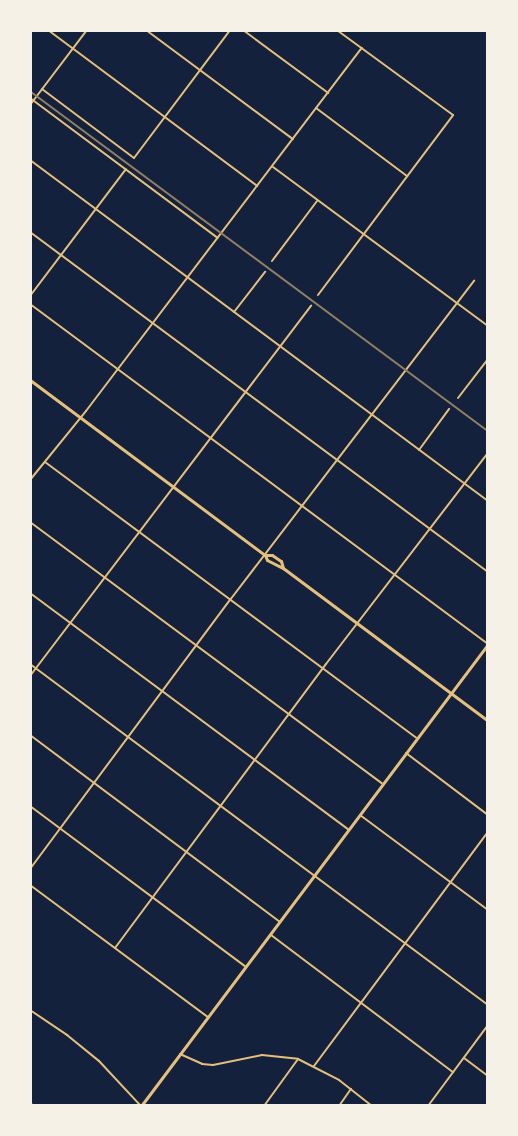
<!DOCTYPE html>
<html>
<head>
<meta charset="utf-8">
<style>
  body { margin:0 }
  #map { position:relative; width:518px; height:1136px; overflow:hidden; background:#14213d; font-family:Inter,sans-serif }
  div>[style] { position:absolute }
  .minor>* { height:2px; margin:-1px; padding:0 1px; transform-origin:1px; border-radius:1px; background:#e5c07b }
  .tertiary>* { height:2px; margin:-1px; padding:0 1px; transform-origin:1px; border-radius:1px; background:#e5c07b }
  .secondary>* { height:3px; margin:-1.5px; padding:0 1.5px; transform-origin:1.5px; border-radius:1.5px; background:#e5c07b }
  .rail>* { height:1.5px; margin:-0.75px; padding:0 0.75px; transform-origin:0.75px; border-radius:0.75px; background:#918062 }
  span { translate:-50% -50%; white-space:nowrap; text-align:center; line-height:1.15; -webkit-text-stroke:6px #f6f1e7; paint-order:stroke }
  .frame { position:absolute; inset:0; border:32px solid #f6f1e7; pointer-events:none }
</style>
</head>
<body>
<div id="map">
  <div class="minor">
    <div style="left:48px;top:30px;width:261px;rotate:36.7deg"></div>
    <div style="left:146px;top:30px;width:183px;rotate:36.6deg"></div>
    <div style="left:243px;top:30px;width:106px;rotate:36.5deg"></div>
    <div style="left:42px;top:89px;width:115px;rotate:36.9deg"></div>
    <div style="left:134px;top:158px;width:160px;rotate:-53.1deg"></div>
    <div style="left:30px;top:98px;width:234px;rotate:36.7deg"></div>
    <div style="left:30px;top:105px;width:94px;rotate:-52.8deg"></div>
    <div style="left:316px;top:108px;width:114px;rotate:36.8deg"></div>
    <div style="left:30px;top:160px;width:571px;rotate:36.67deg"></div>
    <div style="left:273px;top:167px;width:267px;rotate:36.5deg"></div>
    <div style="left:30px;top:232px;width:570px;rotate:36.59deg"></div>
    <div style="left:272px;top:261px;width:75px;rotate:-53.1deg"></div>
    <div style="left:318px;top:295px;width:225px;rotate:-53.1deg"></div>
    <div style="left:453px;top:115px;width:144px;rotate:-143.8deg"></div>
    <div style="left:30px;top:296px;width:159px;rotate:-52.9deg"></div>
    <div style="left:30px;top:304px;width:570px;rotate:36.59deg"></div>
    <div style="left:234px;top:312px;width:51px;rotate:-52.2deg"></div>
    <div style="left:458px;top:398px;width:49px;rotate:-52.4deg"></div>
    <div style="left:419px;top:450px;width:51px;rotate:-53.8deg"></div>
    <div style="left:45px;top:462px;width:462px;rotate:36.6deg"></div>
    <div style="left:30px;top:480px;width:89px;rotate:-50.9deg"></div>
    <div style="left:86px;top:411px;width:456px;rotate:-52.8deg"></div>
    <div style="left:30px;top:522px;width:438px;rotate:36.6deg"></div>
    <div style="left:30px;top:593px;width:396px;rotate:36.6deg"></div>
    <div style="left:30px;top:664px;width:571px;rotate:36.67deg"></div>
    <div style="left:30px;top:676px;width:465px;rotate:-52.8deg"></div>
    <div style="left:30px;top:735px;width:311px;rotate:36.8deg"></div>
    <div style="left:406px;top:753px;width:103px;rotate:37.1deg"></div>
    <div style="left:30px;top:806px;width:268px;rotate:36.7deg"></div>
    <div style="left:360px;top:815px;width:159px;rotate:36.6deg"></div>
    <div style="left:30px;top:869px;width:335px;rotate:-53.4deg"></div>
    <div style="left:230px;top:600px;width:402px;rotate:-52.6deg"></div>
    <div style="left:30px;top:885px;width:222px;rotate:36.6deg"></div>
    <div style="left:271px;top:935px;width:228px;rotate:37deg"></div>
    <div style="left:115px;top:948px;width:354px;rotate:-53.4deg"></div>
    <div style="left:326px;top:664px;width:266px;rotate:-52.5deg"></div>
    <div style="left:180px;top:1054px;width:24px;rotate:24deg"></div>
    <div style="left:202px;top:1064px;width:11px;rotate:5deg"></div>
    <div style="left:213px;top:1065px;width:50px;rotate:-11.5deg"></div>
    <div style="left:262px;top:1055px;width:36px;rotate:6deg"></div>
    <div style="left:298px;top:1059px;width:46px;rotate:27.1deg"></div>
    <div style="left:339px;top:1080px;width:42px;rotate:38.2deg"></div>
    <div style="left:464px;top:1058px;width:30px;rotate:37deg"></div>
    <div style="left:314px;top:1066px;width:292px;rotate:-53.4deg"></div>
    <div style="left:30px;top:1103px;width:5px;rotate:37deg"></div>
    <div style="left:264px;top:1106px;width:58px;rotate:-54.1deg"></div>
    <div style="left:339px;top:1106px;width:21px;rotate:-55deg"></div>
    <div style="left:428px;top:1106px;width:101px;rotate:-53.5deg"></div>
  </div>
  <div class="tertiary">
    <div style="left:30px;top:1010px;width:45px;rotate:34deg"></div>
    <div style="left:67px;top:1035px;width:41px;rotate:39.1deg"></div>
    <div style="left:99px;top:1061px;width:62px;rotate:47deg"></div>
  </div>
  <div class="secondary">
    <div style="left:30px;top:380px;width:293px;rotate:36.7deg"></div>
    <div style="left:265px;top:555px;width:5px;rotate:68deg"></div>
    <div style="left:267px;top:560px;width:18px;rotate:27deg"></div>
    <div style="left:283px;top:568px;width:256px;rotate:36.7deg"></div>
    <div style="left:265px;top:555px;width:7px"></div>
    <div style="left:272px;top:555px;width:11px;rotate:34deg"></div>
    <div style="left:281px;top:561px;width:7px;rotate:74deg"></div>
    <div style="left:141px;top:1106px;width:578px;rotate:-53.09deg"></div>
  </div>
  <div class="rail">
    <div style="left:30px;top:91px;width:570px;rotate:36.59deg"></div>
  </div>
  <div class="frame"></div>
</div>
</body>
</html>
